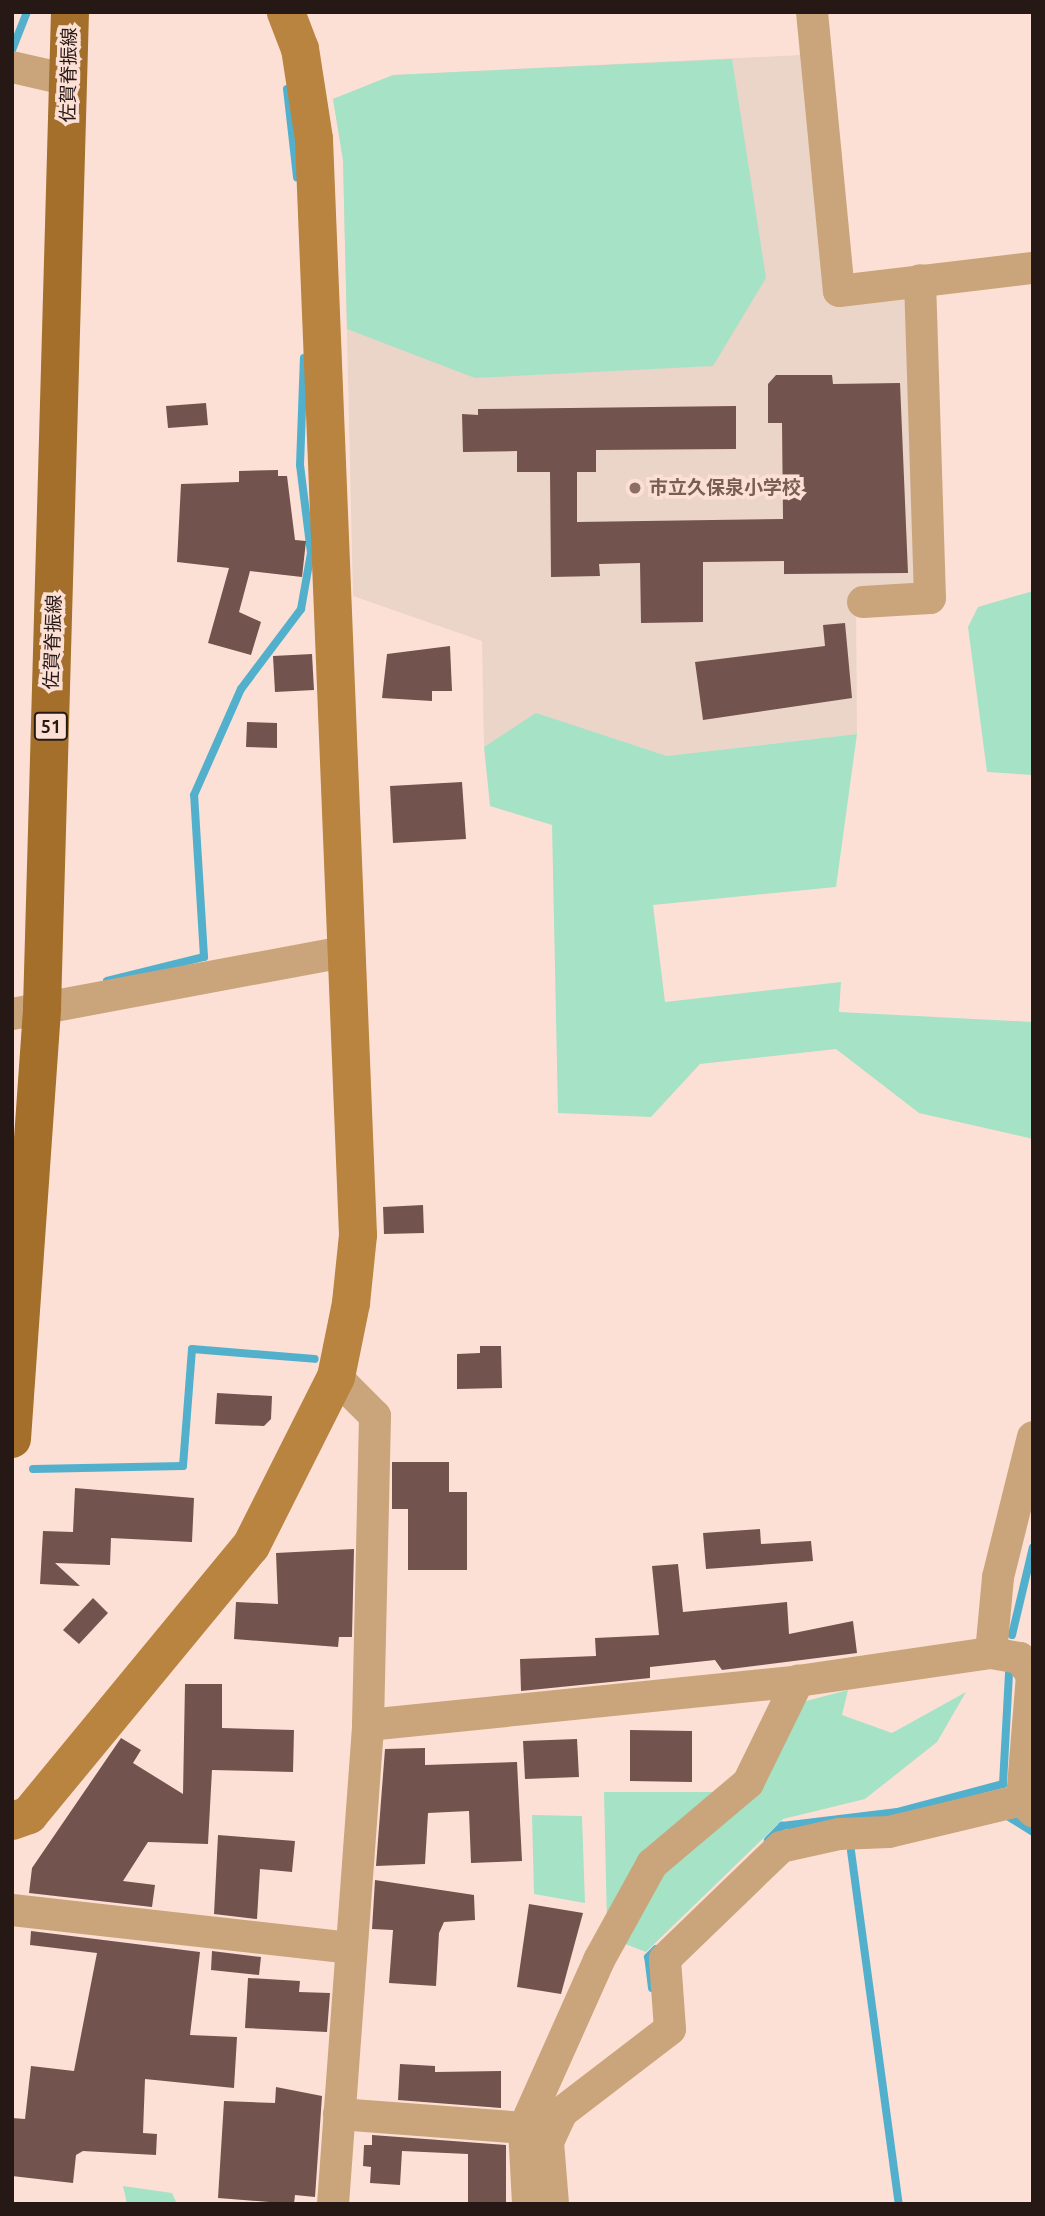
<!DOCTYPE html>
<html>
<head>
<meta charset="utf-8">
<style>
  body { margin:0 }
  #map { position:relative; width:1045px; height:2216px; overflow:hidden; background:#fde0d5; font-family:Ubuntu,"Noto Sans JP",sans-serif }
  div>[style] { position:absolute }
  .education>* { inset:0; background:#ebd4c8 }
  .green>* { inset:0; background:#a6e2c5 }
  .stream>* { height:8px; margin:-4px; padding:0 4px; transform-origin:4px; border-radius:4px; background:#53b0cd }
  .building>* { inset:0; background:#73534d }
  .street>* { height:32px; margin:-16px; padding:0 16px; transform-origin:16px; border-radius:16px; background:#caa57c }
  .secondary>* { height:38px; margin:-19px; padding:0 19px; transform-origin:19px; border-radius:19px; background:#b98340 }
  .primary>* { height:38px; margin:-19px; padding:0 19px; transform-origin:19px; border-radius:19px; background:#a36f2a }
  .dots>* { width:19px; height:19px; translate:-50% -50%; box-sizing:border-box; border:4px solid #fde0d5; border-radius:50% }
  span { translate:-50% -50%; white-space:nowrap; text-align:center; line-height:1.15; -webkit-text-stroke:7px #fde0d5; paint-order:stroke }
  .shield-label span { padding:2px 5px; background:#fde0d5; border:2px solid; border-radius:5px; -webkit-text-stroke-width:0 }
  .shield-label { font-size:18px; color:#261915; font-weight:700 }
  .street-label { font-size:19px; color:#261915 }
  .education-label { font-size:19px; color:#785e54; font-weight:700 }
  .left { translate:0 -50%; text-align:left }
  .frame { position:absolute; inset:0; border:14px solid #261915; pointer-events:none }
</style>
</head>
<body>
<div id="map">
  <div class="education">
    <div style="clip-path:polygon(801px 55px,831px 299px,913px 288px,924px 591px,856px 595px,857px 734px,667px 756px,537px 714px,484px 747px,482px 641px,353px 596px,343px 160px,333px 99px,393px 75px)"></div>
  </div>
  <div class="green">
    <div style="clip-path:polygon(732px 59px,766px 278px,713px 366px,475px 378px,347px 329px,343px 160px,333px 99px,393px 75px)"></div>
    <div style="clip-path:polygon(1033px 591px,1033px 775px,987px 772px,968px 627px,978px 607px)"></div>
    <div style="clip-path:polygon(536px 713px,667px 756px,857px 734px,836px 887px,653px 905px,665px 1002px,841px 982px,839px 1012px,1033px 1022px,1033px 1139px,919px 1113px,836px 1049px,700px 1064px,651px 1117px,558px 1113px,552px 825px,490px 806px,484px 747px)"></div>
    <div style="clip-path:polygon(848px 1690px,842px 1715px,892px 1733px,966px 1692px,937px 1742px,865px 1799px,783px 1819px,646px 1952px,620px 1942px,654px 1870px,759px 1787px,806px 1701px)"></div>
    <div style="clip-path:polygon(604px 1792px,719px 1792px,607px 1925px)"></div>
    <div style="clip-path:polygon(532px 1815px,582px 1816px,585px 1903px,534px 1894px)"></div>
    <div style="clip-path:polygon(123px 2186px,172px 2193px,177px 2204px,127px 2204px)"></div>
  </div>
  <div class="stream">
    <div style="left:12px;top:50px;width:41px;rotate:-68.5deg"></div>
    <div style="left:287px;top:89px;width:89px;rotate:83.5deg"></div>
    <div style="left:107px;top:981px;width:100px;rotate:-13.9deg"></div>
    <div style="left:204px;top:957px;width:162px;rotate:-93.5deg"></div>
    <div style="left:194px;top:795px;width:116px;rotate:-66.1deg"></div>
    <div style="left:241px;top:689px;width:100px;rotate:-53.1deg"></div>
    <div style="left:301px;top:609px;width:57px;rotate:-79.9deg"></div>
    <div style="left:311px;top:553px;width:89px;rotate:-97.1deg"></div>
    <div style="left:300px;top:465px;width:107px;rotate:-87.9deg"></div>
    <div style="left:33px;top:1469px;width:150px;rotate:-1.1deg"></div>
    <div style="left:183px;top:1466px;width:117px;rotate:-85.6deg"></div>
    <div style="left:192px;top:1349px;width:123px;rotate:4.6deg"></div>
    <div style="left:1012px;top:1635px;width:90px;rotate:-76.6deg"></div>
    <div style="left:1009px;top:1817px;width:28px;rotate:32deg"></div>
    <div style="left:768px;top:1840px;width:20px;rotate:-45deg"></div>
    <div style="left:782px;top:1826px;width:116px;rotate:-6.9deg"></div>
    <div style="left:897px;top:1812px;width:110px;rotate:-14.8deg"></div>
    <div style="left:1003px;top:1784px;width:112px;rotate:-86.9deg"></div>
    <div style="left:851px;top:1851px;width:356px;rotate:82.3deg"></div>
    <div style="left:652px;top:1988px;width:31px;rotate:-97deg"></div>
    <div style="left:648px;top:1957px;width:11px;rotate:-45deg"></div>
  </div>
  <div class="building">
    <div style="clip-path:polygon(776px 375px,832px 375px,833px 384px,900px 383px,908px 573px,784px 574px,784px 561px,703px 562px,703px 622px,641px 623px,640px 563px,599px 564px,600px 576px,551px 577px,550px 472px,517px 472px,517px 451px,463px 452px,462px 414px,478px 415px,478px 409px,736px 406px,736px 449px,596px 450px,596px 472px,577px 472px,577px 522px,783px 519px,782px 423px,768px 423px,768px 384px)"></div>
    <div style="clip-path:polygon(206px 403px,208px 425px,168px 428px,166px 406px)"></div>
    <div style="clip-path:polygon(278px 470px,278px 476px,287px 476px,295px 540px,306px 541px,302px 577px,250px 571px,239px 612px,261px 622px,251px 655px,208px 643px,229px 568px,177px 562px,181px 484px,239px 482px,239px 471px)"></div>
    <div style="clip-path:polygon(845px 623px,852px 698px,703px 720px,695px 662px,825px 646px,823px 625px)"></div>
    <div style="clip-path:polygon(450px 646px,452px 691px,432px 691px,432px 701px,382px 698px,387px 654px)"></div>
    <div style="clip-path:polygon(312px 654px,314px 690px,275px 692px,273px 656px)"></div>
    <div style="clip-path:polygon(247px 722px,277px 723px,277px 748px,246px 747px)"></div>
    <div style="clip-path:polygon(462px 782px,466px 839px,393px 843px,390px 786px)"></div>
    <div style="clip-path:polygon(423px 1205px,424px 1233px,384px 1234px,383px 1207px)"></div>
    <div style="clip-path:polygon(480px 1346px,501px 1346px,502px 1388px,457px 1389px,457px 1354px,480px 1353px)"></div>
    <div style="clip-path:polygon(217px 1393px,272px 1396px,271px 1419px,264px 1426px,215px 1424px)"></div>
    <div style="clip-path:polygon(392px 1462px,449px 1462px,449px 1492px,467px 1492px,467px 1570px,408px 1570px,408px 1509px,392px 1509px)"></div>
    <div style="clip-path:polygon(75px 1488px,194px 1498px,192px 1542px,111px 1538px,110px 1565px,55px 1563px,80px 1586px,40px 1584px,43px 1531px,73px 1532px)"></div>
    <div style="clip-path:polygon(760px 1529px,761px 1544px,811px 1541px,813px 1561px,706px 1569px,703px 1533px)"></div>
    <div style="clip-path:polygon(354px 1549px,352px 1637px,339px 1637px,338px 1647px,234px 1639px,236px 1602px,278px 1604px,276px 1553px)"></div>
    <div style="clip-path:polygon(678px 1564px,683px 1612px,787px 1602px,789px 1634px,853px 1621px,857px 1653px,722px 1670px,715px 1660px,650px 1667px,650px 1678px,521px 1691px,520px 1659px,596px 1656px,595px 1638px,659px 1635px,652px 1566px)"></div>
    <div style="clip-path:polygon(93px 1598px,108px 1613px,79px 1644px,63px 1630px)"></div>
    <div style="clip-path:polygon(185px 1684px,222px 1684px,222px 1728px,294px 1730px,293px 1772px,212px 1770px,208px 1844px,148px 1842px,123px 1881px,155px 1885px,152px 1907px,29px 1893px,32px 1868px,121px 1738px,141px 1750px,133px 1763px,183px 1794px)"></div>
    <div style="clip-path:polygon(630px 1730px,692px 1731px,692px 1782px,630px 1781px)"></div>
    <div style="clip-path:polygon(577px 1739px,579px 1777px,525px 1779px,523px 1741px)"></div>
    <div style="clip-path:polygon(425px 1748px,425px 1765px,517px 1762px,522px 1861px,471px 1863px,469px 1811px,428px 1813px,425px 1864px,376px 1866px,385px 1749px)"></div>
    <div style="clip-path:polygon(218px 1835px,295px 1841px,292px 1872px,260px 1869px,257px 1919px,214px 1914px)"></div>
    <div style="clip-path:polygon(375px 1880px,474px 1895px,475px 1920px,444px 1922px,439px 1933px,436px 1986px,389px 1983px,393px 1930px,372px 1929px)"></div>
    <div style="clip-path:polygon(529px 1904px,583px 1913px,561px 1994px,517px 1987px)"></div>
    <div style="clip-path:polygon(31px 1931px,200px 1952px,190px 2035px,237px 2037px,234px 2088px,145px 2079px,143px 2133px,157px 2134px,156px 2155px,83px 2151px,76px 2155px,73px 2183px,12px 2176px,12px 2118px,25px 2119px,31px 2066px,74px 2071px,97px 1953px,30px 1945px)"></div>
    <div style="clip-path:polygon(212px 1951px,261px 1957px,259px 1975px,211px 1970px)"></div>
    <div style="clip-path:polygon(248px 1978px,300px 1981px,299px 1992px,330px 1993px,327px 2032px,245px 2028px)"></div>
    <div style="clip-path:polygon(400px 2064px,435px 2066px,435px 2072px,501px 2071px,501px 2108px,398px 2100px)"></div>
    <div style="clip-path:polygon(276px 2087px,322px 2096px,315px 2197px,295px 2195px,294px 2204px,218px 2198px,224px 2101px,275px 2103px)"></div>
    <div style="clip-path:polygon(372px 2135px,506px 2145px,506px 2204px,468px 2204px,468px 2154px,402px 2151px,400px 2185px,370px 2183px,371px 2167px,363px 2166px,364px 2145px,372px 2145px)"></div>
  </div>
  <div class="street">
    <div style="left:812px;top:12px;width:280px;rotate:84.5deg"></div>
    <div style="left:839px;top:291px;width:195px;rotate:-6.8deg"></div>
    <div style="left:12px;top:67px;width:58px;rotate:12.8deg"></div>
    <div style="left:863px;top:602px;width:67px;rotate:-3.4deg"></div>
    <div style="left:930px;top:598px;width:318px;rotate:-91.8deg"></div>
    <div style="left:12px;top:1014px;width:343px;rotate:-10.6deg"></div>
    <div style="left:991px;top:1653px;width:76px;rotate:-84.7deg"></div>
    <div style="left:998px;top:1577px;width:144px;rotate:-76deg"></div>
    <div style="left:368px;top:1725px;width:432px;rotate:-5.8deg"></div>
    <div style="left:798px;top:1681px;width:195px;rotate:-8.3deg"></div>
    <div style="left:991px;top:1653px;width:29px;rotate:10deg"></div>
    <div style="left:1020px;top:1658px;width:21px;rotate:55deg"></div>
    <div style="left:1032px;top:1675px;width:125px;rotate:94.6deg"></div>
    <div style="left:1022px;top:1800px;width:16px;rotate:45deg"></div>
    <div style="left:12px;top:1910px;width:340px;rotate:6.4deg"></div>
    <div style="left:339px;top:2114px;width:186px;rotate:4.3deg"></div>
    <div style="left:333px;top:2204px;width:480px;rotate:-85.8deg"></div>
    <div style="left:368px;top:1725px;width:309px;rotate:-88.7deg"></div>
    <div style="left:375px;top:1416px;width:55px;rotate:-135deg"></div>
    <div style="left:528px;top:2204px;width:76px;rotate:-93deg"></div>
    <div style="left:524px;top:2128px;width:184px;rotate:-65.9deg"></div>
    <div style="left:599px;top:1960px;width:110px;rotate:-61.1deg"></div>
    <div style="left:652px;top:1864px;width:126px;rotate:-40.2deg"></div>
    <div style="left:748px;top:1783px;width:114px;rotate:-63.9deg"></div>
    <div style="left:553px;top:2204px;width:62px;rotate:-94.6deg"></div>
    <div style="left:548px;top:2142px;width:33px;rotate:-65deg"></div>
    <div style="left:562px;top:2112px;width:136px;rotate:-37.5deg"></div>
    <div style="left:670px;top:2029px;width:70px;rotate:-94.1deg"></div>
    <div style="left:665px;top:1959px;width:161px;rotate:-44deg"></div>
    <div style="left:781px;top:1847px;width:59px;rotate:-12.6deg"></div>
    <div style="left:839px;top:1834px;width:50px;rotate:-2.3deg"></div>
    <div style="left:889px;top:1832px;width:137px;rotate:-13.5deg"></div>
  </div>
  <div class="secondary">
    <div style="left:12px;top:1821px;width:18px;rotate:-19deg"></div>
    <div style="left:29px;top:1815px;width:349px;rotate:-50.5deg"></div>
    <div style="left:251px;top:1546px;width:189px;rotate:-63.3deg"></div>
    <div style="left:336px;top:1377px;width:76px;rotate:-78.5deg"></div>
    <div style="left:351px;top:1303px;width:68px;rotate:-84.1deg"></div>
    <div style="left:358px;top:1235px;width:1097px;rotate:-92.3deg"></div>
    <div style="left:314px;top:139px;width:91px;rotate:-98.8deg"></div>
    <div style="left:300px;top:49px;width:40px;rotate:-111deg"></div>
  </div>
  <div class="primary">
    <div style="left:12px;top:1439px;width:432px;rotate:-86deg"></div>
    <div style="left:42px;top:1008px;width:996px;rotate:-88.39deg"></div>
  </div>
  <div class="dots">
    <div style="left:635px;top:488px;background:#8d6e63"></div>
  </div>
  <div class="shield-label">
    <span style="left:51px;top:726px">51</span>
  </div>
  <div class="street-label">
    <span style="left:69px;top:75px;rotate:-89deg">佐賀脊振線</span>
    <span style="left:53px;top:642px;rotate:-88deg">佐賀脊振線</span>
  </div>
  <div class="education-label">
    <span class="left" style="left:649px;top:488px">市立久保泉小学校</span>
  </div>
  <div class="frame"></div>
</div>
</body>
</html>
